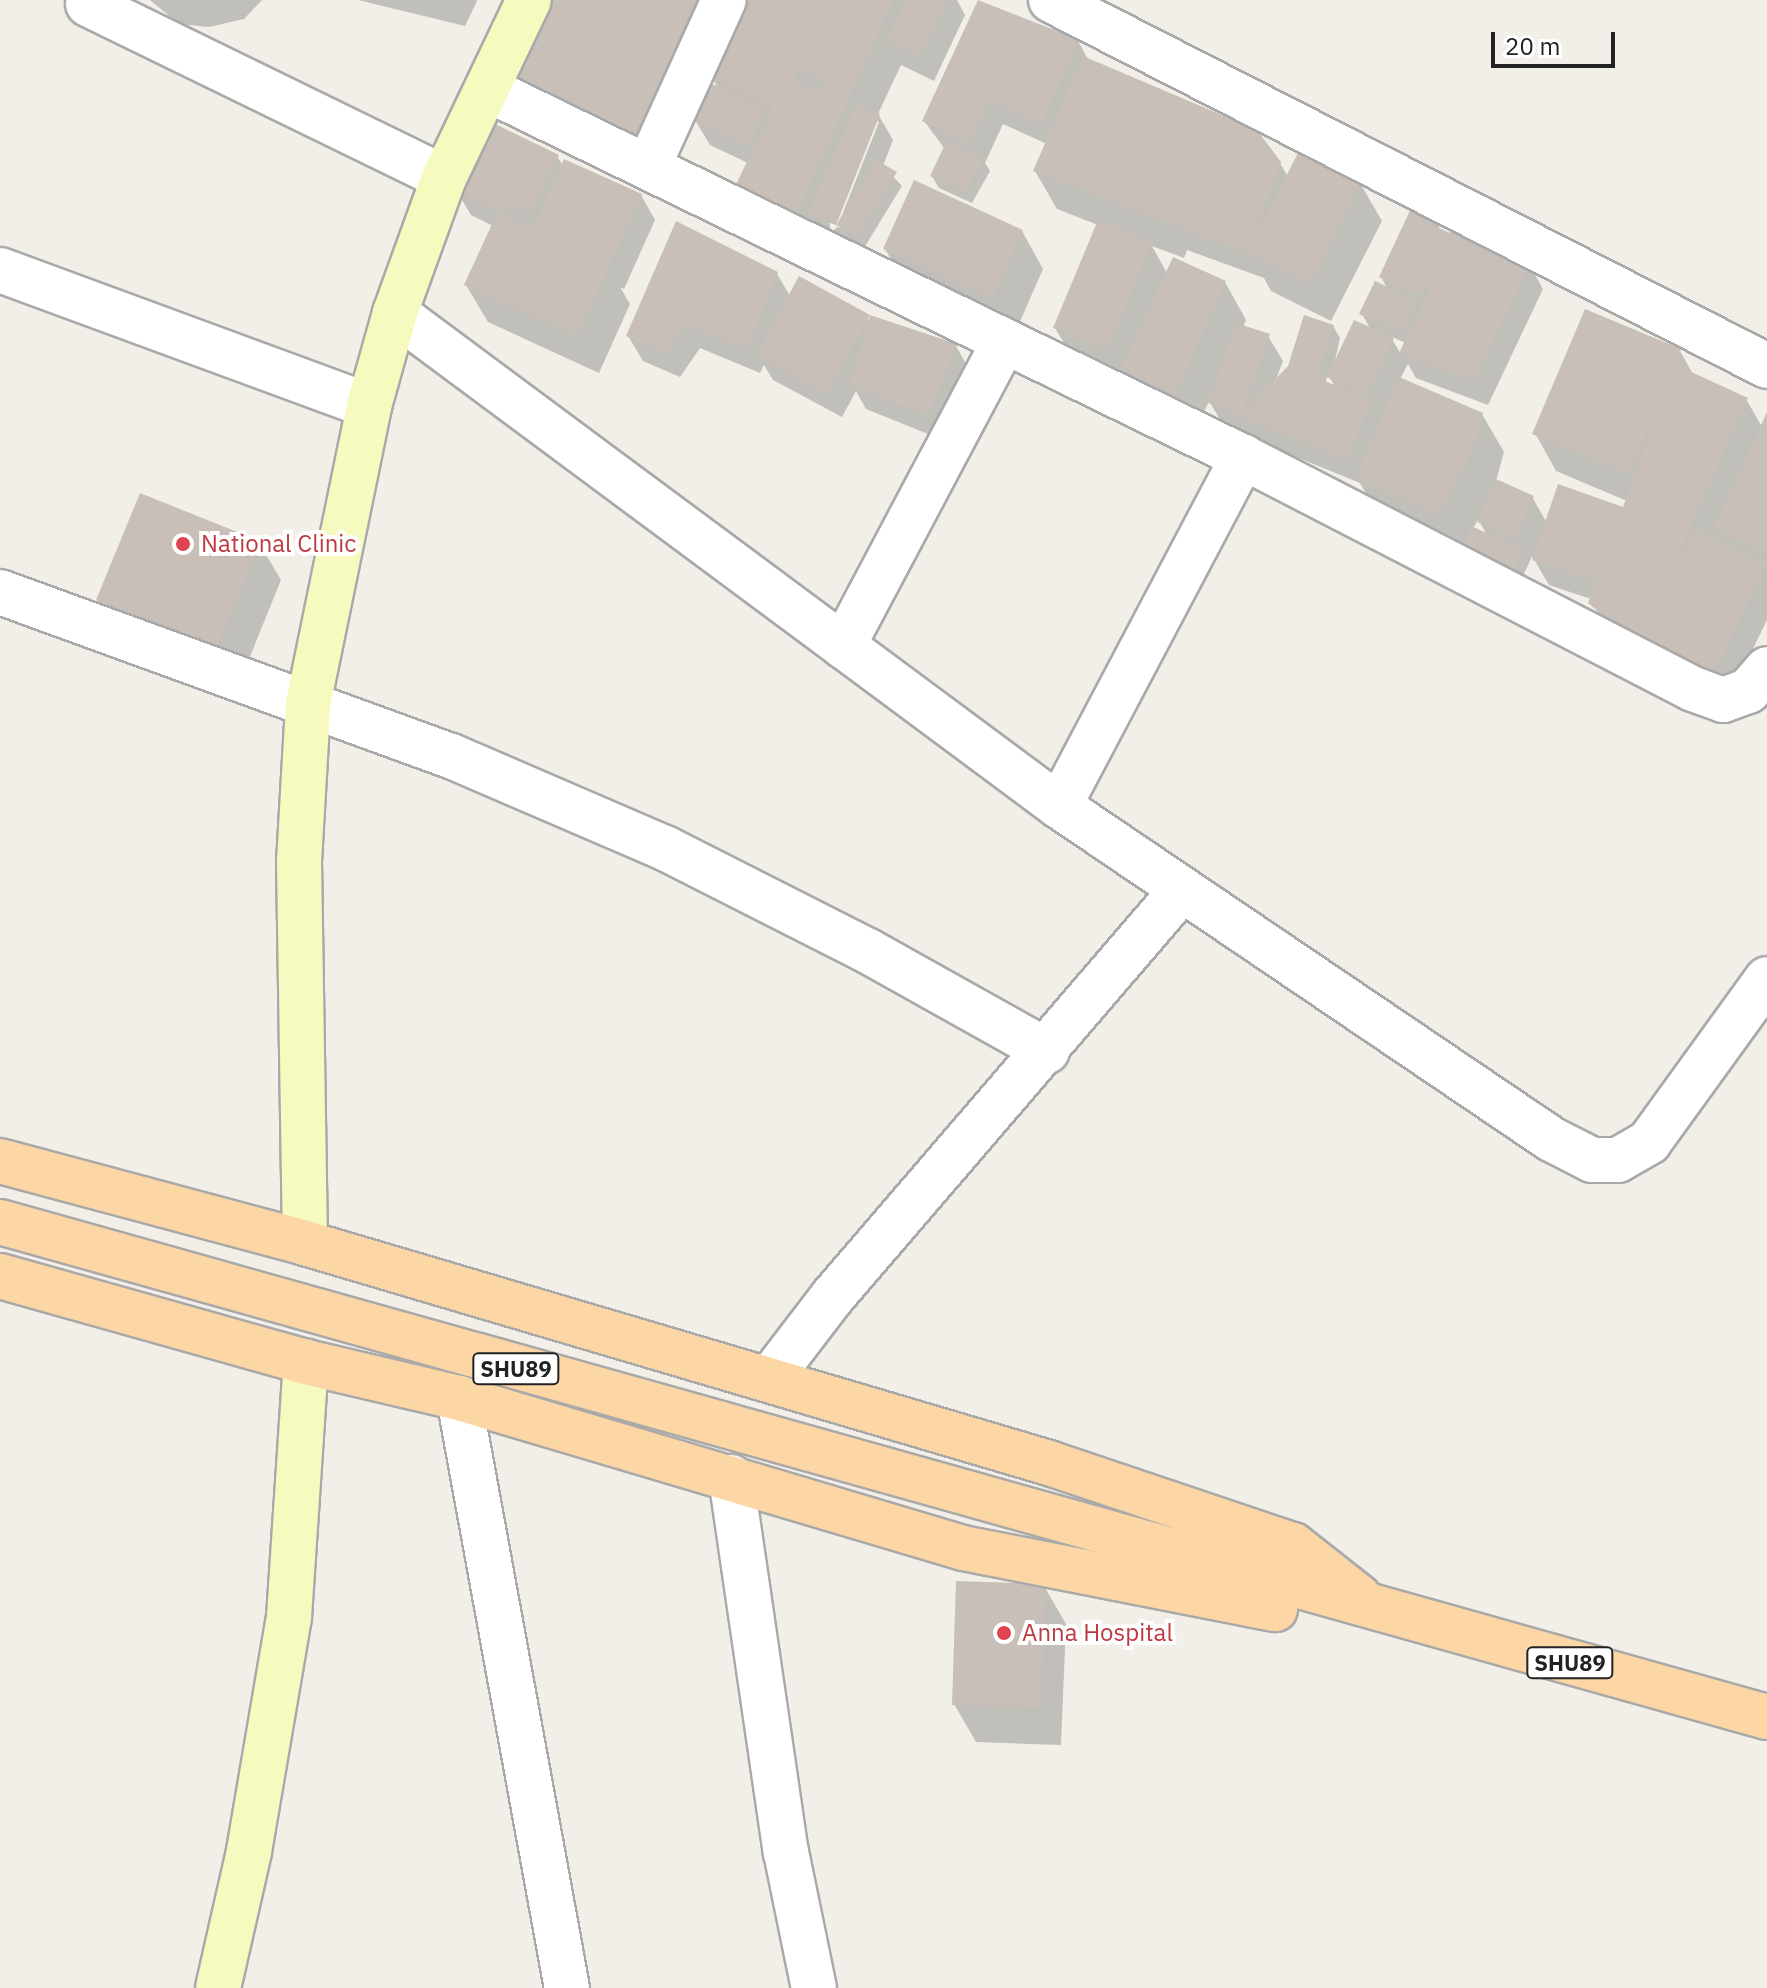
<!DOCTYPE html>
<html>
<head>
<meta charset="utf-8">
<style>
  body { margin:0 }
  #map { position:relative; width:1767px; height:1988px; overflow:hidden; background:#f2efe9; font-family:"IBM Plex Sans",sans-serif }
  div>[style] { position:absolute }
  .shadow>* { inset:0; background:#0003 }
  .building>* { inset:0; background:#c7bfb8 }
  .roads { filter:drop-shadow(2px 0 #a9a9a9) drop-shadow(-2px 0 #a9a9a9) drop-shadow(0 2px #a9a9a9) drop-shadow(0 -2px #a9a9a9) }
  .street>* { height:44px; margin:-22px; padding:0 22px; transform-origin:22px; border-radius:22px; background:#fff }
  .secondary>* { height:44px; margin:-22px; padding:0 22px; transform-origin:22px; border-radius:22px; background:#f7fabf }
  .primary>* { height:44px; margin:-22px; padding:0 22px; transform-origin:22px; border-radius:22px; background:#fcd6a4 }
  .dots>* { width:22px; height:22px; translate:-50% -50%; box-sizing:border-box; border:4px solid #fff; border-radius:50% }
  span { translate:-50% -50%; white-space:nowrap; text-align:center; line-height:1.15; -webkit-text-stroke:8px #fff; paint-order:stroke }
  .shield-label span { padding:2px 6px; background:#fff; border:2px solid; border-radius:6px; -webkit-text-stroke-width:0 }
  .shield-label { font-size:22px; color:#222; font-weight:700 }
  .health-label { font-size:24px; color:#be3a42 }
  .left { translate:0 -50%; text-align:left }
  .scale { position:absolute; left:1491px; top:32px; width:124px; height:36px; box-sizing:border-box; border:4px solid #222; border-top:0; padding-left:10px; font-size:24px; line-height:28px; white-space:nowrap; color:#222; -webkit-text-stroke:6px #fff; paint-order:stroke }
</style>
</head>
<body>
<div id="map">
  <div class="shadow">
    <div style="clip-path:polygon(150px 0,262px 0,244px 19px,209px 27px,179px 24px)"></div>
    <div style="clip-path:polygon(358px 0,476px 0,477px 1px,465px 26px)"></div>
    <div style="clip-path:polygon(548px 0,730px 0,651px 160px,527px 103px)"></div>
    <div style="clip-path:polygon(evenodd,748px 0,957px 0,965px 15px,934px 81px,901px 65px,878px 114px,893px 140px,883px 166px,902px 186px,864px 248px,853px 241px,850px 249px,749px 218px,748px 163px,710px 145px,695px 120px,718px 88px,711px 76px,748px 0,876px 120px,879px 122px,839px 223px,845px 229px,837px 227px,831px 233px,829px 220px,876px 120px)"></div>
    <div style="clip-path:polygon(evenodd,1078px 41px,1089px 61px,1280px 163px,1288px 177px,1360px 183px,1382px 221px,1331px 321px,1271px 291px,1264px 278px,1187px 250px,1184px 258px,1152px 246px,1167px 273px,1225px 282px,1246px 320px,1243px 327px,1268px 336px,1283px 361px,1275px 382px,1333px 326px,1340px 338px,1333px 370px,1371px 330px,1362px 314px,1388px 290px,1381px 277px,1433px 216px,1442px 232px,1529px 264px,1543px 289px,1488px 405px,1416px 378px,1408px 364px,1400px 379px,1482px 414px,1504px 452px,1496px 481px,1532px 497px,1547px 523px,1623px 512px,1627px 501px,1556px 471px,1535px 433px,1680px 351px,1694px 376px,1746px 399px,1762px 427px,1767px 417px,1767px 620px,1726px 704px,1612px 641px,1591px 599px,1549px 585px,1532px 556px,1520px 583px,1379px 516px,1360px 483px,1225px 428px,1209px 401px,1192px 439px,1070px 353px,1055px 328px,1098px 225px,1057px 209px,1035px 171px,1047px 144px,1003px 124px,985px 163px,990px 171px,972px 203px,939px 188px,932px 176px,945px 149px,924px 121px,1078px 41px,1390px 336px,1406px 343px,1401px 354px,1390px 336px,1078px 41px,1328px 375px,1336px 388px,1325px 383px,1328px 375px,1078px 41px,1478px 519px,1487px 535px,1473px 529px,1478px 519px)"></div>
    <div style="clip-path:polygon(557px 156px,563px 166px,641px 195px,655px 220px,624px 289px,620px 287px,630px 304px,599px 373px,488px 322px,466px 285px,493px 226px,471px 215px,456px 190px)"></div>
    <div style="clip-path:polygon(1022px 231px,1043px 269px,1014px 335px,907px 286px,885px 249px)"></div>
    <div style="clip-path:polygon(777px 274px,790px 296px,956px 346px,970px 371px,943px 440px,866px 409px,856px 391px,842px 417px,773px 380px,764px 365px,760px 373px,700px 348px,680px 377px,643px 361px,628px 336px)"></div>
    <div style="clip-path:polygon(259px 543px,281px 580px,238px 686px,120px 638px,98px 600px)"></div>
    <div style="clip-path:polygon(1044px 1586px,1066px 1624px,1061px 1745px,976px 1742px,954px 1704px)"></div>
  </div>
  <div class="building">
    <div style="clip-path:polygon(546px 0,699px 0,636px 136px,510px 78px)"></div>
    <div style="clip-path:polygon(evenodd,746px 0,893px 0,793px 222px,732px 193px,773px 107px,709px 77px,746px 0,799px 68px,824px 79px,818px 93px,793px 82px,799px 68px)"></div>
    <div style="clip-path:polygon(907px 0,947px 0,920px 57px,885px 41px)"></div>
    <div style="clip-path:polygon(978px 0,1080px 40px,1041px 124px,989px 100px,969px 143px,922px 121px)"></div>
    <div style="clip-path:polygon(1083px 56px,1257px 130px,1281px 162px,1248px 251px,1299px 151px,1361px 182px,1310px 285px,1247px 253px,1033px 171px)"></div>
    <div style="clip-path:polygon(710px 83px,766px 108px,749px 146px,693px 120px)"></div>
    <div style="clip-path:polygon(857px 103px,880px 114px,836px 225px,807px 215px)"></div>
    <div style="clip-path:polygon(487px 120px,559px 155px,530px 214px,512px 204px,507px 215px,454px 190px)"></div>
    <div style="clip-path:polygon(947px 140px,984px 158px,965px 192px,930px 176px)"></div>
    <div style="clip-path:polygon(564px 159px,642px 194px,577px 336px,464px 285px,497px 213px,532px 229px)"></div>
    <div style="clip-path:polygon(876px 160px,897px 172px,857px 237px,836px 225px)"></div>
    <div style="clip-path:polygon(914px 180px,1023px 230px,993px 298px,883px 249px)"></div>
    <div style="clip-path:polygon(1413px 204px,1434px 214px,1430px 224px,1450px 233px,1453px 226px,1530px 263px,1474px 381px,1399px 353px,1430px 288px,1425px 286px,1419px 296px,1379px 277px)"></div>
    <div style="clip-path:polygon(1098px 220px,1152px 243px,1107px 351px,1053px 328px)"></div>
    <div style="clip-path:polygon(676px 221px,778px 272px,746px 349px,686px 324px,666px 353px,626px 336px)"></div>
    <div style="clip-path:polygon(1173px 257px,1226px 281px,1171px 403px,1117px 378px)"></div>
    <div style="clip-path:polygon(799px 276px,870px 315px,827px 393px,756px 355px)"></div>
    <div style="clip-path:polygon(1375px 281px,1417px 301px,1402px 333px,1359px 314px)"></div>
    <div style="clip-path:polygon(1585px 309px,1681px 349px,1674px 364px,1748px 398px,1647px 625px,1695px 528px,1767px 563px,1711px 680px,1638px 645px,1588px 603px,1596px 582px,1532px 560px,1558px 484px,1623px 507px,1668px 381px,1629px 474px,1532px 434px)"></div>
    <div style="clip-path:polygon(870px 315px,957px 344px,928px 416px,850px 384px)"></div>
    <div style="clip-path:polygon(1304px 315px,1334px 325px,1318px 375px,1292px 367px,1372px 401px,1347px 460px,1208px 403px,1236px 323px,1270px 334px,1241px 415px,1288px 366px)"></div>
    <div style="clip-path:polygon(1354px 320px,1394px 338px,1366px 396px,1327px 377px)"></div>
    <div style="clip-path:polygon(1399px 377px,1483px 413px,1473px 449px,1439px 515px,1355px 479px)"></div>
    <div style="clip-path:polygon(1767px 412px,1767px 554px,1713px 530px)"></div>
    <div style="clip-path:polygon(1496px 479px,1534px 496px,1515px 539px,1477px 522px)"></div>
    <div style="clip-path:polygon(140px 493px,260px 541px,216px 650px,96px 600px)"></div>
    <div style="clip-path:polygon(1471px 526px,1523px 549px,1513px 572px,1462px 549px)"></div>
    <div style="clip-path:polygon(956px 1581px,1045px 1584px,1041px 1708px,952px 1705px)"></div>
  </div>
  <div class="roads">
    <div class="street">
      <div style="left:1051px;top:0;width:804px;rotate:27.07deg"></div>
      <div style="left:88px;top:4px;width:396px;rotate:26deg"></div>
      <div style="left:487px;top:89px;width:841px;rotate:25.96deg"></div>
      <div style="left:1243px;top:457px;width:506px;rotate:27.27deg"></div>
      <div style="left:1693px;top:689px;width:32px;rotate:20deg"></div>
      <div style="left:1723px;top:700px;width:27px;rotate:-20deg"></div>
      <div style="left:1748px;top:691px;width:29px;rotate:-49deg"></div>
      <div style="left:649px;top:165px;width:181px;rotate:-65.6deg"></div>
      <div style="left:0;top:270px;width:393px;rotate:20.2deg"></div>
      <div style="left:395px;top:313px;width:827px;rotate:36.59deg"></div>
      <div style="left:1059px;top:806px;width:594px;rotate:34.09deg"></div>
      <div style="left:1551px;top:1139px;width:46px;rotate:27.1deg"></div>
      <div style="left:1592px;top:1160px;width:26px"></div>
      <div style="left:1618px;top:1160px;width:36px;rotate:-30deg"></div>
      <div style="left:1649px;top:1142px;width:201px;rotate:-54.1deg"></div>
      <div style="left:0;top:592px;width:480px;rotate:20deg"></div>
      <div style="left:451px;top:756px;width:233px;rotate:23.3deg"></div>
      <div style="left:665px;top:848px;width:228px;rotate:26.9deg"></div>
      <div style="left:868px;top:951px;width:205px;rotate:29.2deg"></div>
      <div style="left:843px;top:646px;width:344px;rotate:-62.1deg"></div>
      <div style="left:1059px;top:806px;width:395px;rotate:-62.2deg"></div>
      <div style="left:771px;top:1377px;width:102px;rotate:-52.6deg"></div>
      <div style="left:833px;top:1296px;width:534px;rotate:-49.33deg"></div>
      <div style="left:459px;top:1398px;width:600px;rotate:79.63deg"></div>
      <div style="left:731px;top:1477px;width:379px;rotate:81.7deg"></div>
      <div style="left:786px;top:1852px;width:139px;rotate:78.4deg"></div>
    </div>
    <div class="secondary">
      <div style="left:305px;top:1243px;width:381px;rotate:-90.9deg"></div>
      <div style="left:299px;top:862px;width:158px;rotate:-86.7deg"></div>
      <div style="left:308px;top:704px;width:304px;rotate:-78.4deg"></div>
      <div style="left:369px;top:406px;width:97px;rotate:-74.4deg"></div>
      <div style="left:395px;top:313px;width:144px;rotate:-70.1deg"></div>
      <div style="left:444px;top:178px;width:197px;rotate:-64.5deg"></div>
      <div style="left:218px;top:1988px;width:140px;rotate:-77.2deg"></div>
      <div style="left:249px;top:1851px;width:237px;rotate:-80.3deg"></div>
      <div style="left:289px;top:1617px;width:256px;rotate:-86.2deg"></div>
    </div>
    <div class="primary">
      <div style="left:0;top:1161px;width:316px;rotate:15deg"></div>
      <div style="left:305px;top:1243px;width:776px;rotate:16.47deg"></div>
      <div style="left:1049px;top:1463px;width:257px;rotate:18.6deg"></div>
      <div style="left:1293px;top:1545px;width:84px;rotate:38.2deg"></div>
      <div style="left:0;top:1222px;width:1835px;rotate:15.65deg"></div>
      <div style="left:0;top:1276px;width:318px;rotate:15.7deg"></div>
      <div style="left:306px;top:1362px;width:157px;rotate:13.2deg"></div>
      <div style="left:459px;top:1398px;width:526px;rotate:16.57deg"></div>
      <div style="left:963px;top:1548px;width:318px;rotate:11.1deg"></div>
    </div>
  </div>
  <div class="dots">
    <div style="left:183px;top:544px;background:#e0444e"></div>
    <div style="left:1004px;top:1633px;background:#e0444e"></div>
  </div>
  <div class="shield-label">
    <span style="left:516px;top:1369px">SHU89</span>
    <span style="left:1570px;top:1663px">SHU89</span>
  </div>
  <div class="health-label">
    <span class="left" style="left:201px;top:544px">National Clinic</span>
    <span class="left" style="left:1022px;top:1633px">Anna Hospital</span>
  </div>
  <div class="scale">20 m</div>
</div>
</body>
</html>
